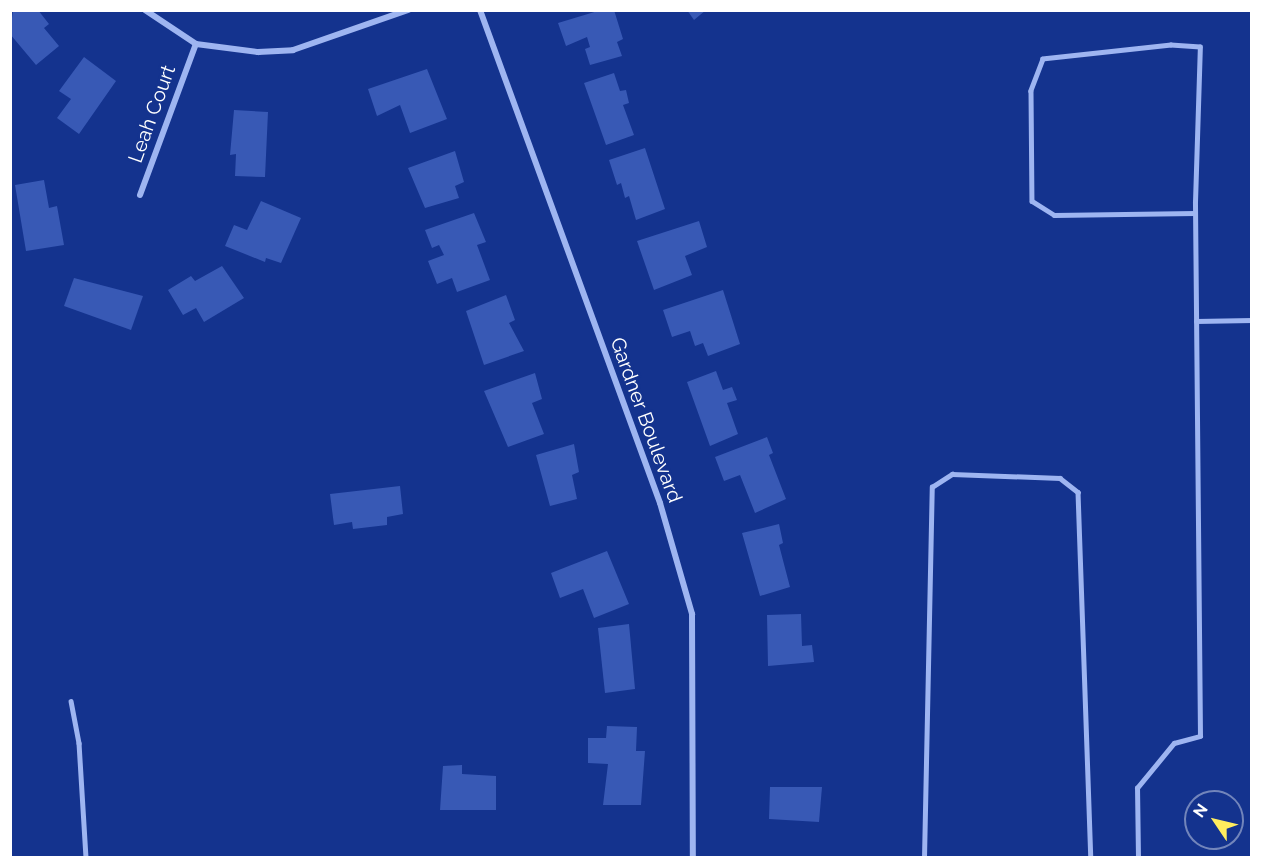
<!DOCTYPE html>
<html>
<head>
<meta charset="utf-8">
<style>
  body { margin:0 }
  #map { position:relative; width:1262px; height:868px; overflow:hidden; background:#14338e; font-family:Raleway,sans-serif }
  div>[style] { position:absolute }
  .building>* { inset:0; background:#3859b5 }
  .lane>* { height:4.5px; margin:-2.25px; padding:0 2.25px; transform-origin:2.25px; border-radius:2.25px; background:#9eb5f1 }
  .street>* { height:6px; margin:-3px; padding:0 3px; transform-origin:3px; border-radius:3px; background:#9eb5f1 }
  span { translate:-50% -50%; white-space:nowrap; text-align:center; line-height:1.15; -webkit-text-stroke:5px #14338e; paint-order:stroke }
  .street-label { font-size:20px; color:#fff }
  .frame { position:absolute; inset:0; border:12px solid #fff; pointer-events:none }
  .north { position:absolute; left:1184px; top:790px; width:60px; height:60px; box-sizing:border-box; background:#14338e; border:2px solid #7285bb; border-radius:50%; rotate:305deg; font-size:16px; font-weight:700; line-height:24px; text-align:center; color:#fff }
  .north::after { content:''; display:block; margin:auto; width:21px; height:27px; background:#ffed5e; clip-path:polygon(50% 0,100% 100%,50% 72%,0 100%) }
</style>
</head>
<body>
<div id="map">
  <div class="building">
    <div style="clip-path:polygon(13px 10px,38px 10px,49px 24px,44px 28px,59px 46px,36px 65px,10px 34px)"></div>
    <div style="clip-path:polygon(601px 10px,614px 10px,623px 39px,617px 42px,622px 56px,590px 65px,585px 49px,590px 47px,587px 37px,566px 46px,558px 23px)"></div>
    <div style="clip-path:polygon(687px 10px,706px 10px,694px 20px)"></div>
    <div style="clip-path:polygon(84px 57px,116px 81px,79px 134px,57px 118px,71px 99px,59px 91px)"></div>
    <div style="clip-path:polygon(427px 69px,447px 119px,410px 133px,400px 105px,377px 116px,368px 89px)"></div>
    <div style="clip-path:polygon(614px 73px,620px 91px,626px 90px,629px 103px,623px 105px,634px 135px,606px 145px,584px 83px)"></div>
    <div style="clip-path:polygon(234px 110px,268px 112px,265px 177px,235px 176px,236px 154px,230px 155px)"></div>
    <div style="clip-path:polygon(645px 148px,665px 209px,636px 220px,629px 196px,625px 198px,621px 183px,617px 185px,609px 160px)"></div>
    <div style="clip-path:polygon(455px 151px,464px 182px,455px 186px,459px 198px,425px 208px,408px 168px)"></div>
    <div style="clip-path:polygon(44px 180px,49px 208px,57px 206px,64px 245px,26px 251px,15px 185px)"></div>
    <div style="clip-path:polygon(261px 201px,301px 218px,281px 263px,266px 258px,265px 262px,225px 246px,234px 225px,247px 230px)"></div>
    <div style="clip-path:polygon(474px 213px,486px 242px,477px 245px,490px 280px,457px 292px,452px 278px,437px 284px,428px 261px,444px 255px,439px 245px,432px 248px,425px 230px)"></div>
    <div style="clip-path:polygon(699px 221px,707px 247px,685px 256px,692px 275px,654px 290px,637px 241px)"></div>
    <div style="clip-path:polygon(222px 266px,244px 298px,204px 322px,196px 308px,183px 315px,168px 290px,191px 276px,195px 281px)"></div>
    <div style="clip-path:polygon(74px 278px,143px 296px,131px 330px,64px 306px)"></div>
    <div style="clip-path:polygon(723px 290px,740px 344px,708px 356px,703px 343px,695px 346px,690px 331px,672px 337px,663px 310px)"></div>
    <div style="clip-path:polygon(506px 295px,515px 320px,509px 323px,524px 351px,484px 365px,466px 311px)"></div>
    <div style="clip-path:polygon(716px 371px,723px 390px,732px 387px,737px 400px,727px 403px,738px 434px,710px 446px,687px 382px)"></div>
    <div style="clip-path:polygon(535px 373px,542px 399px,532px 403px,544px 434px,508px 447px,484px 391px)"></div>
    <div style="clip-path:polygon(767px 437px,773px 453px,769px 455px,786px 499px,755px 513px,740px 475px,724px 481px,715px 457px)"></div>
    <div style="clip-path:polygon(574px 444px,579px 472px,572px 475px,577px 499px,550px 506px,536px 455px)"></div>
    <div style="clip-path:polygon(400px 486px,403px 514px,387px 517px,387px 525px,353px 529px,352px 522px,334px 525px,330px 494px)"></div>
    <div style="clip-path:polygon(779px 524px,783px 543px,779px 545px,790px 587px,760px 596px,742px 533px)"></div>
    <div style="clip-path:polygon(607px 551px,629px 604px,594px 618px,583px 589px,560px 598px,551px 573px)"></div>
    <div style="clip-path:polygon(801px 614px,802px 646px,812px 645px,814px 662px,768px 666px,767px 615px)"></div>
    <div style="clip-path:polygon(629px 624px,635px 689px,605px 693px,598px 628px)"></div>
    <div style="clip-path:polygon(607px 726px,637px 727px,636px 751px,645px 751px,641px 805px,603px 805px,608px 764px,588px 763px,588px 738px,606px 738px)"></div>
    <div style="clip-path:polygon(462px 765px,462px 774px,496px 776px,496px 810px,440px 810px,443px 766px)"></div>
    <div style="clip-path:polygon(770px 787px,822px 787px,819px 822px,769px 819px)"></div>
  </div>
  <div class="lane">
    <div style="left:1196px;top:321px;width:56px;rotate:-1deg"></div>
    <div style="left:71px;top:701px;width:43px;rotate:79.2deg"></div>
    <div style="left:79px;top:743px;width:115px;rotate:86.5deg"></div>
    <div style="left:924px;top:858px;width:371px;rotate:-88.8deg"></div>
    <div style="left:932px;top:487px;width:24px;rotate:-33deg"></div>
    <div style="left:952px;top:474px;width:108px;rotate:2.1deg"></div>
    <div style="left:1060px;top:478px;width:23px;rotate:38deg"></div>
    <div style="left:1078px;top:492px;width:366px;rotate:88deg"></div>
    <div style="left:1138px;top:858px;width:70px;rotate:-90.8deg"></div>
    <div style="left:1137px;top:788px;width:58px;rotate:-50.6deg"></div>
    <div style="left:1174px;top:743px;width:27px;rotate:-15deg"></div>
    <div style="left:1200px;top:736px;width:534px;rotate:-90.54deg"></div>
    <div style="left:1195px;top:202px;width:155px;rotate:-88.2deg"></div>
    <div style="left:1200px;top:47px;width:29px;rotate:-176deg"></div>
    <div style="left:1171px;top:45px;width:129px;rotate:173.8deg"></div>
    <div style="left:1043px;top:59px;width:34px;rotate:111deg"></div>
    <div style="left:1031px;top:91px;width:110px;rotate:89.5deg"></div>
    <div style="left:1032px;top:201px;width:26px;rotate:32deg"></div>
    <div style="left:1054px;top:215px;width:141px;rotate:-0.8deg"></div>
  </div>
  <div class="street">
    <div style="left:145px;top:10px;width:61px;rotate:33.7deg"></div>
    <div style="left:196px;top:44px;width:63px;rotate:7.4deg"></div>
    <div style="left:258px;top:52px;width:35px;rotate:-3deg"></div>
    <div style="left:293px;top:50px;width:122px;rotate:-19.2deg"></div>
    <div style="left:480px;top:10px;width:525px;rotate:69.94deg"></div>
    <div style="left:660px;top:503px;width:116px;rotate:73.9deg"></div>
    <div style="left:692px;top:614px;width:244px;rotate:89.8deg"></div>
    <div style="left:140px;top:195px;width:161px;rotate:-69.7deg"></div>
  </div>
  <div class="street-label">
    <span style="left:152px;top:114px;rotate:-70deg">Leah Court</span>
    <span style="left:646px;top:420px;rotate:70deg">Gardner Boulevard</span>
  </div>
  <div class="frame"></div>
  <div class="north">N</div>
</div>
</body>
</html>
